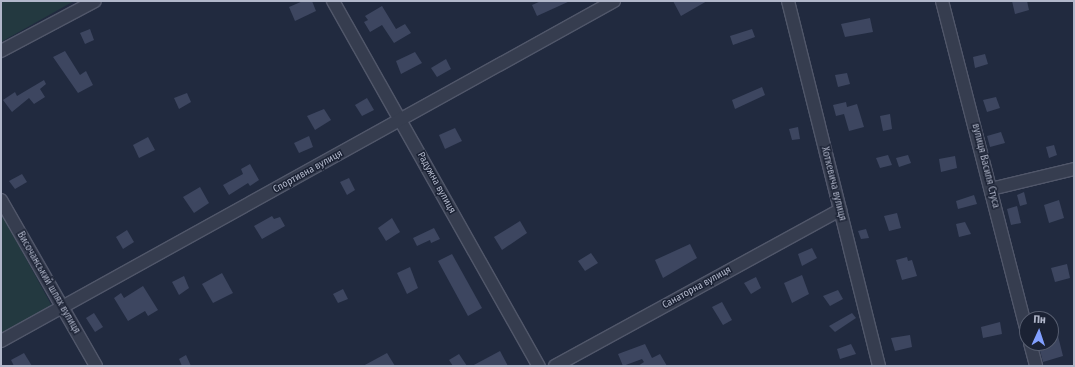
<!DOCTYPE html>
<html>
<head>
<meta charset="utf-8">
<style>
  body { margin:0 }
  #map { position:relative; width:1075px; height:367px; overflow:hidden; background:#212a3f; font-family:"Fira Sans Condensed",sans-serif }
  div>[style] { position:absolute }
  .green>* { inset:0; background:#233940 }
  .building>* { inset:0; background:#3d4660 }
  .roads { filter:drop-shadow(1px 0 #51576a) drop-shadow(-1px 0 #51576a) drop-shadow(0 1px #51576a) drop-shadow(0 -1px #51576a) }
  .minor>* { height:12px; margin:-6px; padding:0 6px; transform-origin:6px; border-radius:6px; background:#363d4f }
  span { translate:-50% -50%; white-space:nowrap; text-align:center; line-height:1.15; -webkit-text-stroke:3px #1b2234; paint-order:stroke }
  .street-label { font-size:10px; color:#b1b7ca }
  .frame { position:absolute; inset:0; border:2px solid #b1b7ca; pointer-events:none }
  .north { position:absolute; left:1019px; top:311px; width:40px; height:40px; box-sizing:border-box; background:#1b2234; border:1px solid #575e70; border-radius:50%; rotate:3deg; font-size:11px; font-weight:700; line-height:16px; text-align:center; color:#b1b7ca }
  .north::after { content:''; display:block; margin:auto; width:14px; height:18px; background:#82a0ff; clip-path:polygon(50% 0,100% 100%,50% 72%,0 100%) }
</style>
</head>
<body>
<div id="map">
  <div class="green">
    <div style="clip-path:polygon(1px 1px,74px 1px,1px 42px)"></div>
    <div style="clip-path:polygon(1px 213px,53px 308px,1px 336px)"></div>
  </div>
  <div class="building">
    <div style="clip-path:polygon(303px 1px,312px 1px,316px 11px,295px 21px,289px 7px)"></div>
    <div style="clip-path:polygon(541px 1px,570px 1px,537px 16px,532px 5px)"></div>
    <div style="clip-path:polygon(673px 1px,707px 1px,681px 16px)"></div>
    <div style="clip-path:polygon(1012px 1px,1027px 1px,1029px 10px,1015px 14px)"></div>
    <div style="clip-path:polygon(382px 6px,396px 29px,405px 24px,411px 33px,394px 43px,382px 25px,370px 32px,364px 22px,368px 20px,365px 16px)"></div>
    <div style="clip-path:polygon(870px 18px,873px 32px,845px 37px,841px 24px)"></div>
    <div style="clip-path:polygon(90px 29px,94px 40px,85px 44px,80px 33px)"></div>
    <div style="clip-path:polygon(752px 29px,755px 37px,733px 45px,730px 36px)"></div>
    <div style="clip-path:polygon(65px 51px,80px 75px,86px 71px,93px 85px,78px 93px,53px 57px)"></div>
    <div style="clip-path:polygon(415px 52px,422px 63px,401px 74px,396px 61px)"></div>
    <div style="clip-path:polygon(985px 54px,988px 64px,975px 68px,973px 57px)"></div>
    <div style="clip-path:polygon(446px 59px,451px 69px,437px 77px,431px 68px)"></div>
    <div style="clip-path:polygon(847px 73px,850px 84px,838px 87px,835px 75px)"></div>
    <div style="clip-path:polygon(44px 80px,46px 84px,40px 89px,45px 97px,34px 104px,29px 98px,12px 112px,3px 100px,15px 92px,17px 96px)"></div>
    <div style="clip-path:polygon(762px 87px,765px 95px,735px 109px,732px 100px)"></div>
    <div style="clip-path:polygon(187px 93px,191px 102px,179px 109px,174px 98px)"></div>
    <div style="clip-path:polygon(996px 97px,1000px 108px,987px 112px,983px 100px)"></div>
    <div style="clip-path:polygon(367px 98px,374px 110px,362px 116px,355px 105px)"></div>
    <div style="clip-path:polygon(846px 102px,847px 107px,857px 104px,864px 127px,849px 131px,844px 114px,836px 116px,833px 105px)"></div>
    <div style="clip-path:polygon(324px 109px,331px 120px,315px 130px,307px 116px)"></div>
    <div style="clip-path:polygon(890px 114px,892px 129px,883px 131px,880px 116px)"></div>
    <div style="clip-path:polygon(798px 127px,800px 139px,792px 140px,789px 129px)"></div>
    <div style="clip-path:polygon(455px 128px,462px 141px,445px 149px,439px 135px)"></div>
    <div style="clip-path:polygon(1001px 132px,1005px 143px,990px 147px,987px 136px)"></div>
    <div style="clip-path:polygon(309px 136px,313px 147px,299px 153px,294px 143px)"></div>
    <div style="clip-path:polygon(148px 137px,155px 150px,139px 158px,133px 145px)"></div>
    <div style="clip-path:polygon(1054px 145px,1057px 155px,1049px 158px,1046px 147px)"></div>
    <div style="clip-path:polygon(888px 155px,892px 165px,880px 168px,876px 158px)"></div>
    <div style="clip-path:polygon(908px 155px,911px 163px,899px 167px,896px 158px)"></div>
    <div style="clip-path:polygon(955px 156px,957px 168px,941px 172px,939px 159px)"></div>
    <div style="clip-path:polygon(250px 164px,259px 180px,250px 186px,248px 183px,229px 195px,223px 185px,243px 174px,241px 169px)"></div>
    <div style="clip-path:polygon(22px 174px,27px 182px,15px 189px,9px 181px)"></div>
    <div style="clip-path:polygon(349px 178px,355px 190px,347px 195px,340px 182px)"></div>
    <div style="clip-path:polygon(200px 187px,209px 203px,194px 213px,183px 197px)"></div>
    <div style="clip-path:polygon(1024px 192px,1027px 204px,1020px 206px,1017px 195px)"></div>
    <div style="clip-path:polygon(974px 195px,977px 204px,958px 209px,956px 201px)"></div>
    <div style="clip-path:polygon(1059px 200px,1064px 218px,1049px 223px,1044px 205px)"></div>
    <div style="clip-path:polygon(1017px 206px,1021px 223px,1011px 225px,1007px 209px)"></div>
    <div style="clip-path:polygon(897px 213px,901px 228px,889px 231px,884px 216px)"></div>
    <div style="clip-path:polygon(272px 216px,274px 219px,280px 217px,285px 226px,262px 239px,254px 226px)"></div>
    <div style="clip-path:polygon(392px 218px,400px 232px,386px 241px,378px 228px)"></div>
    <div style="clip-path:polygon(520px 221px,527px 233px,502px 250px,494px 237px)"></div>
    <div style="clip-path:polygon(965px 222px,971px 234px,959px 237px,956px 224px)"></div>
    <div style="clip-path:polygon(434px 228px,440px 239px,431px 243px,430px 240px,417px 246px,413px 238px)"></div>
    <div style="clip-path:polygon(866px 229px,869px 238px,861px 239px,858px 231px)"></div>
    <div style="clip-path:polygon(127px 230px,134px 242px,123px 249px,116px 237px)"></div>
    <div style="clip-path:polygon(690px 244px,697px 258px,663px 278px,655px 260px)"></div>
    <div style="clip-path:polygon(812px 248px,817px 258px,802px 266px,798px 254px)"></div>
    <div style="clip-path:polygon(591px 253px,598px 263px,585px 271px,578px 261px)"></div>
    <div style="clip-path:polygon(452px 254px,482px 308px,468px 316px,438px 261px)"></div>
    <div style="clip-path:polygon(907px 257px,908px 261px,912px 260px,917px 276px,902px 280px,896px 260px)"></div>
    <div style="clip-path:polygon(1067px 264px,1070px 278px,1055px 282px,1051px 268px)"></div>
    <div style="clip-path:polygon(410px 267px,418px 288px,407px 294px,397px 273px)"></div>
    <div style="clip-path:polygon(222px 273px,233px 293px,213px 303px,202px 284px)"></div>
    <div style="clip-path:polygon(802px 275px,809px 294px,792px 303px,784px 283px)"></div>
    <div style="clip-path:polygon(184px 276px,189px 288px,179px 295px,172px 282px)"></div>
    <div style="clip-path:polygon(756px 277px,761px 288px,751px 294px,744px 283px)"></div>
    <div style="clip-path:polygon(143px 286px,158px 310px,148px 316px,145px 311px,128px 321px,114px 298px,121px 293px,124px 298px)"></div>
    <div style="clip-path:polygon(343px 289px,348px 299px,338px 303px,333px 294px)"></div>
    <div style="clip-path:polygon(838px 290px,843px 299px,830px 306px,823px 296px)"></div>
    <div style="clip-path:polygon(722px 302px,732px 320px,723px 325px,712px 307px)"></div>
    <div style="clip-path:polygon(94px 313px,103px 327px,95px 332px,86px 318px)"></div>
    <div style="clip-path:polygon(852px 313px,856px 318px,835px 332px,829px 326px)"></div>
    <div style="clip-path:polygon(1000px 322px,1002px 334px,983px 338px,981px 327px)"></div>
    <div style="clip-path:polygon(910px 335px,912px 347px,895px 351px,891px 338px)"></div>
    <div style="clip-path:polygon(1058px 336px,1063px 356px,1043px 362px,1038px 343px,1051px 343px,1051px 338px)"></div>
    <div style="clip-path:polygon(645px 344px,652px 358px,660px 354px,667px 366px,638px 366px,644px 362px,642px 359px,623px 366px,618px 354px)"></div>
    <div style="clip-path:polygon(851px 344px,856px 354px,840px 359px,837px 349px)"></div>
    <div style="clip-path:polygon(500px 351px,508px 366px,472px 366px)"></div>
    <div style="clip-path:polygon(24px 353px,32px 366px,14px 366px,11px 360px)"></div>
    <div style="clip-path:polygon(387px 353px,395px 366px,363px 366px)"></div>
    <div style="clip-path:polygon(459px 354px,467px 366px,453px 366px,449px 360px)"></div>
    <div style="clip-path:polygon(186px 355px,191px 366px,182px 366px,179px 359px)"></div>
  </div>
  <div class="roads">
    <div class="minor">
      <div style="left:333px;top:1px;width:419px;rotate:60.6deg"></div>
      <div style="left:788px;top:1px;width:376px;rotate:76deg"></div>
      <div style="left:942px;top:1px;width:342px;rotate:75.6deg"></div>
      <div style="left:1px;top:51px;width:106px;rotate:-28deg"></div>
      <div style="left:991px;top:189px;width:85px;rotate:-13.5deg"></div>
      <div style="left:1px;top:200px;width:191px;rotate:60.2deg"></div>
      <div style="left:1px;top:341px;width:701px;rotate:-29.01deg"></div>
      <div style="left:1030px;top:343px;width:24px;rotate:75deg"></div>
      <div style="left:555px;top:366px;width:325px;rotate:-28.7deg"></div>
    </div>
  </div>
  <div class="street-label">
    <span style="left:985px;top:166px;rotate:76deg">вулиця Василя Стуса</span>
    <span style="left:308px;top:172px;rotate:-29deg">Спортивна вулиця</span>
    <span style="left:436px;top:183px;rotate:61deg">Радужна вулиця</span>
    <span style="left:833px;top:184px;rotate:76deg">Хоткевича вулиця</span>
    <span style="left:48px;top:283px;rotate:60deg">Височанський шлях вулиця</span>
    <span style="left:697px;top:288px;rotate:-29deg">Санаторна вулиця</span>
  </div>
  <div class="frame"></div>
  <div class="north">Пн</div>
</div>
</body>
</html>
